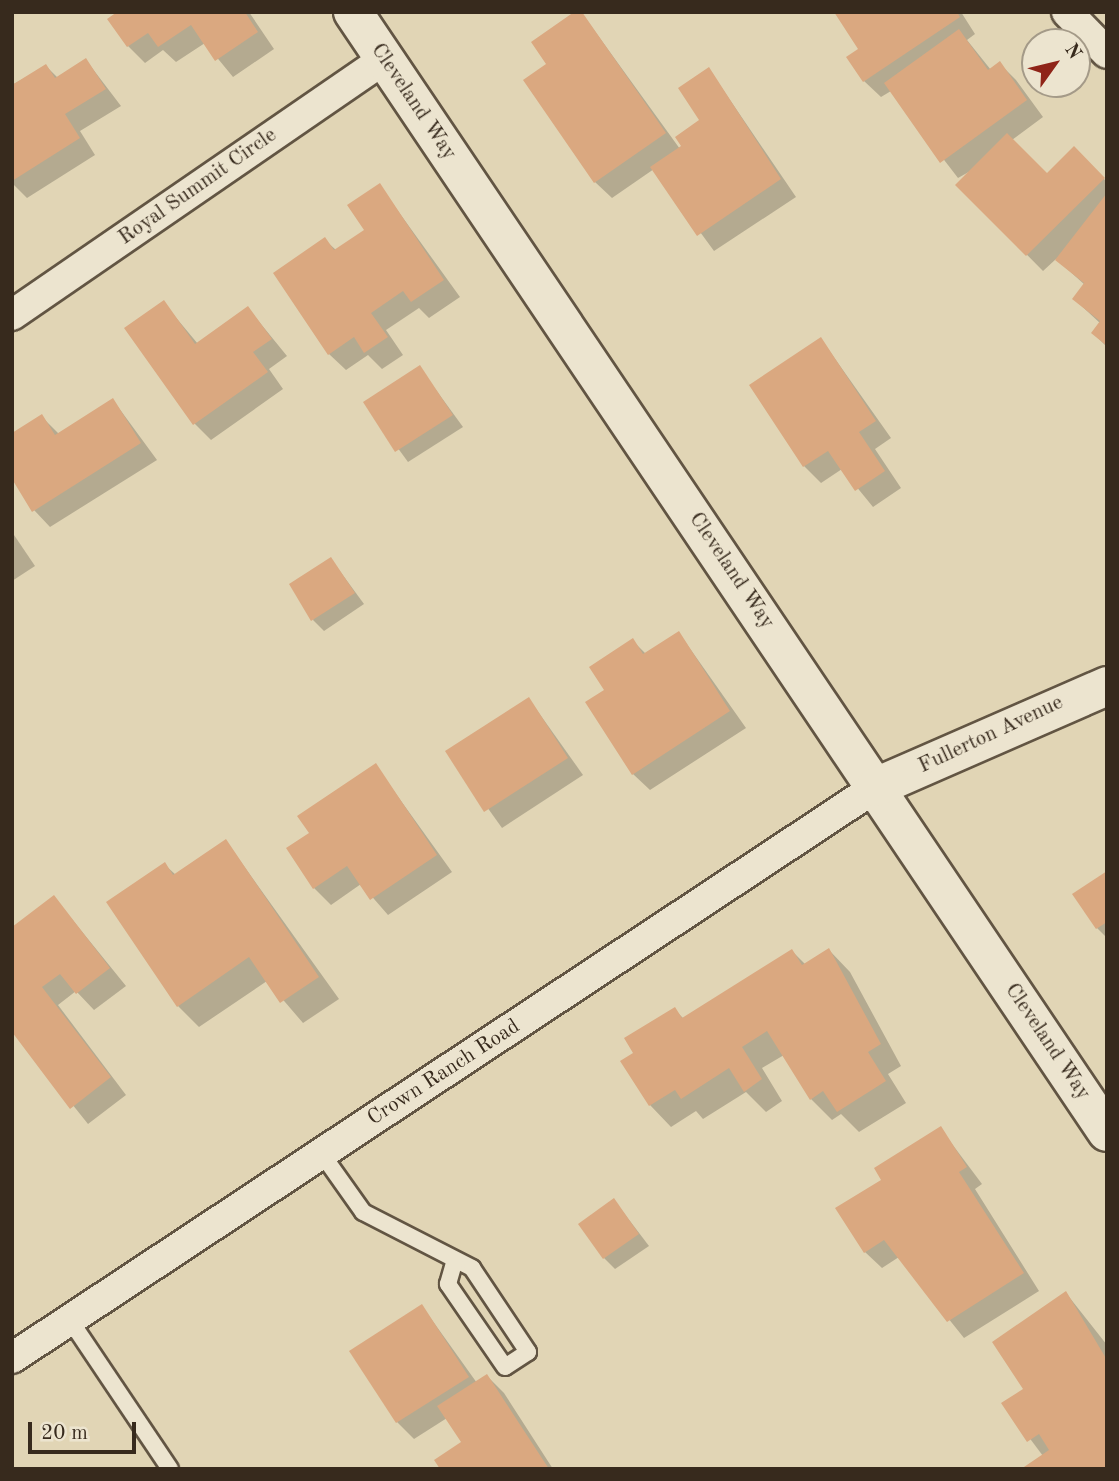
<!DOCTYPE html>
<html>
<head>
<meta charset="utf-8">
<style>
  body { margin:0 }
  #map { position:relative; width:1119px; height:1481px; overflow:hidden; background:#e1d5b5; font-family:"Old Standard TT",serif }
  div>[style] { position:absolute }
  .shadow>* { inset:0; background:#0003 }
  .building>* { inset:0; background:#daa880 }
  .roads { filter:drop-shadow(2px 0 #625543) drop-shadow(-2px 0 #625543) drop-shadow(0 2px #625543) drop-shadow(0 -2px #625543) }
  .service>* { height:16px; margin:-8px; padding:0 8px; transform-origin:8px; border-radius:8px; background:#ece4cf }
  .minor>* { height:30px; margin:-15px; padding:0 15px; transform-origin:15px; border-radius:15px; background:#ece4cf }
  .tertiary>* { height:38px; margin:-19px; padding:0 19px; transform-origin:19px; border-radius:19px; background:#ece4cf }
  span { translate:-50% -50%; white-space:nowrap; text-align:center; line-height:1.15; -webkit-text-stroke:5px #ece4cf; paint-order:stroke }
  .street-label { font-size:21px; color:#372a1d }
  .frame { position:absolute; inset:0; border:14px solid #372a1d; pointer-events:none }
  .north { position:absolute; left:1021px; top:28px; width:70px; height:70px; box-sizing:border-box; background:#ece4cf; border:2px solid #a49a88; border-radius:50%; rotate:56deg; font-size:19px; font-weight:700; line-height:28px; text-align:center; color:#372a1d }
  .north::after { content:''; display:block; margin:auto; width:24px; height:32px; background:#8f2418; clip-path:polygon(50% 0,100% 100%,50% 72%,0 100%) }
  .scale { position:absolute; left:28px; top:1422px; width:108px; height:32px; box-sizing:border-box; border:4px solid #372a1d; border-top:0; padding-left:9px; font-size:21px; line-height:24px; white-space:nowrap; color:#372a1d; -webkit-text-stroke:5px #ece4cf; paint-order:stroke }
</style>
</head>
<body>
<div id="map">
  <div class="shadow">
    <div style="clip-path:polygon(121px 12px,249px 12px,274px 49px,233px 77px,205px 43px,176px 62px,163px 50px,145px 63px,128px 46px)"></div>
    <div style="clip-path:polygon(581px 12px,680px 149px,702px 121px,709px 69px,796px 197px,714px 251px,654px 169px,612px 198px,595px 182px,549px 64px)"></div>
    <div style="clip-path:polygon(836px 12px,961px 12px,975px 34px,967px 40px,991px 70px,1000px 64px,1016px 80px,1043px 117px,1012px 140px,1047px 175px,1074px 149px,1107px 182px,1107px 347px,1093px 333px,1101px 324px,1074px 299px,1085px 285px,1056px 259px,1043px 271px,958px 185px,974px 169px,958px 178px,891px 91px,881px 97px,864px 81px,861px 50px)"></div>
    <div style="clip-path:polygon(86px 60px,121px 106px,80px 131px,95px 155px,27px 198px,12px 183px,12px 85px,46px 66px,58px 78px)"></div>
    <div style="clip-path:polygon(380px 186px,460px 297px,429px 318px,419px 308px,386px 330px,403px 355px,382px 369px,368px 355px,346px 370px,329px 354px,325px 240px,336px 250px,366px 230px)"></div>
    <div style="clip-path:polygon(163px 302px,198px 344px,248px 308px,287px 356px,269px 369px,283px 389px,211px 440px,195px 424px)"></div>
    <div style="clip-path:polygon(821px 339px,891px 438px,875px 449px,901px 488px,873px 507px,842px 469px,821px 483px,804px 466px)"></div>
    <div style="clip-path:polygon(420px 368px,463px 427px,408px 462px,365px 403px)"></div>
    <div style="clip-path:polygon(113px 400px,157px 460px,50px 527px,34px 510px,42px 417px,59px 434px)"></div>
    <div style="clip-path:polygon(12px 532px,35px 566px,12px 581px)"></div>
    <div style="clip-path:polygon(331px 559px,364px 604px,324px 631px,313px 620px)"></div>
    <div style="clip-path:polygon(679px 633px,746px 728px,650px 790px,633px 774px,633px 641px,646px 654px)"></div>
    <div style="clip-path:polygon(529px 699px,583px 775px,502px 828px,447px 751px)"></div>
    <div style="clip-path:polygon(376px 766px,452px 872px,388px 915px,361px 884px,331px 905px,314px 888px,311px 834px)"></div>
    <div style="clip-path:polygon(226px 841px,339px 999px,303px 1023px,267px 981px,199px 1027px,178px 1006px,165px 865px,176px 875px)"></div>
    <div style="clip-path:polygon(1107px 873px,1107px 938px,1097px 928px)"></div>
    <div style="clip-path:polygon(54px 897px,126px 986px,94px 1010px,76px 991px,58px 1005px,126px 1095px,88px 1124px,12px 1029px)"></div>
    <div style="clip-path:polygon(829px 950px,850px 972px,901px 1066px,888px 1074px,906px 1103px,859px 1132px,841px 1114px,832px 1120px,811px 1099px,784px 1055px,762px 1068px,782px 1101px,766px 1112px,746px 1092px,703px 1119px,696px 1111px,671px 1127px,650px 1105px,636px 1054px,674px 1009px,684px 1019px,792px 951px,806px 965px)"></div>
    <div style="clip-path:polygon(940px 1128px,982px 1184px,975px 1189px,1039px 1291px,964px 1338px,899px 1257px,882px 1268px,865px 1252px,883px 1180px)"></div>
    <div style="clip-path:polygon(614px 1200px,649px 1246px,615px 1269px,604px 1258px)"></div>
    <div style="clip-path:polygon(1066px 1293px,1107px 1345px,1107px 1469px,1043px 1456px,1004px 1404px,1026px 1389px)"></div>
    <div style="clip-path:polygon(422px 1306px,477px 1383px,487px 1376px,504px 1393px,553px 1469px,442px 1469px,463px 1443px,447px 1418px,414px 1439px,397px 1422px)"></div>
  </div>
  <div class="building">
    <div style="clip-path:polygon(117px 12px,245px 12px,258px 32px,215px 61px,191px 25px,158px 47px,148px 33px,127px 47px,107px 19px)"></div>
    <div style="clip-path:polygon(574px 12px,582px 12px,666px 133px,594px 183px,523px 80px,546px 64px,531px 42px)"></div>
    <div style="clip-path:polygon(834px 12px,957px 12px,960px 17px,863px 82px,846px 57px,858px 49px)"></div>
    <div style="clip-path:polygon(959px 29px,988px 70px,1000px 61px,1027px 100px,940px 163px,884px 83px)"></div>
    <div style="clip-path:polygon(86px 58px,106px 89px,65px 114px,80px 138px,12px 181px,12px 85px,46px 64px,55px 78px)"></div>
    <div style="clip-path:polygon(709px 67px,781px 179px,697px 236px,650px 167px,681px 146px,675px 137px,699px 120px,678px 88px)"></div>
    <div style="clip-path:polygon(1007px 133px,1047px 173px,1074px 146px,1105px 178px,1026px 256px,955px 185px)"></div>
    <div style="clip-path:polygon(380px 183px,444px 280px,411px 302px,403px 291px,371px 313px,388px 337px,364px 353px,354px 337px,328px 355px,273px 273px,325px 237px,334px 250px,364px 230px,347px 205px)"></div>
    <div style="clip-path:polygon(1107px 193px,1107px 346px,1091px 333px,1100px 321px,1072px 299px,1084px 283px,1055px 260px)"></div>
    <div style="clip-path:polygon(164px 300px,195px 344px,248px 306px,272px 339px,253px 352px,268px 372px,193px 425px,124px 328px)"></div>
    <div style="clip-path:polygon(821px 337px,876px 421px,859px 432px,885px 471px,855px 491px,828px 451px,803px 467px,749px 385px)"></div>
    <div style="clip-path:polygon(420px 365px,453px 415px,395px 452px,363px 402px)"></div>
    <div style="clip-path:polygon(113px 398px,141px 443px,32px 512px,12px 479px,12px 433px,42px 414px,55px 435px)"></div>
    <div style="clip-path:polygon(331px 557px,355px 593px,311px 621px,289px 584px)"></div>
    <div style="clip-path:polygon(679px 631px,730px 711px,632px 775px,585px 702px,604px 690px,589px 667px,633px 638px,643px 654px)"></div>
    <div style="clip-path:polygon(529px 697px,568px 758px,484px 812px,445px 751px)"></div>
    <div style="clip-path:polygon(376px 763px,437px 855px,370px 900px,347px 866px,313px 889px,286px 848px,309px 833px,297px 816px)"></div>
    <div style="clip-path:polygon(226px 839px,319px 977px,280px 1003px,249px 957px,177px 1007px,106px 902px,165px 862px,173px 875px)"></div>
    <div style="clip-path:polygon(1107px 871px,1107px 922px,1096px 929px,1072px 894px)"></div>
    <div style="clip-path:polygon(54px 895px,110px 968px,76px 994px,60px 974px,42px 987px,111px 1077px,70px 1109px,12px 1032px,12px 927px)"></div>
    <div style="clip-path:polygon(829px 948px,881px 1044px,868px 1052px,886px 1081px,837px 1112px,823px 1091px,810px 1100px,767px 1031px,742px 1047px,762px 1079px,744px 1092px,729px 1068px,681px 1099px,675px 1090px,649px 1106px,620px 1061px,633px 1053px,624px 1038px,675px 1007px,682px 1018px,792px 949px,802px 965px)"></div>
    <div style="clip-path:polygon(941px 1126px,967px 1167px,959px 1172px,1024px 1273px,947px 1322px,884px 1240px,864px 1253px,835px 1208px,881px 1180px,874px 1168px)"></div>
    <div style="clip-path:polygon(614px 1198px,639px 1234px,603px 1259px,578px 1224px)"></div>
    <div style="clip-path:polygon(1066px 1291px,1107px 1360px,1107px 1469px,1021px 1469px,1049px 1450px,1039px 1434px,1027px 1442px,1001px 1403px,1023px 1389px,992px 1342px)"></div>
    <div style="clip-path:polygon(422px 1304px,469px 1377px,396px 1423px,349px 1351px)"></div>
    <div style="clip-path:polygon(487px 1374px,549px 1469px,440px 1469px,434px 1460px,461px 1442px,437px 1406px)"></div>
  </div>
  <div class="roads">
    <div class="service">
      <div style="left:322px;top:1154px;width:71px;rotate:54.7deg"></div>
      <div style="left:363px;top:1212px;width:123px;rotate:27.2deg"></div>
      <div style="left:472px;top:1268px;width:101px;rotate:56.3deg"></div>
      <div style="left:528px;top:1352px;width:27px;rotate:147deg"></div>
      <div style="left:505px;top:1367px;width:101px;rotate:-124.5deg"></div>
      <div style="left:448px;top:1284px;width:25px;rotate:-74deg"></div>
      <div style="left:70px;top:1320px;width:179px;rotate:56.1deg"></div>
    </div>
    <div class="minor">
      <div style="left:1067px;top:12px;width:57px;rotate:45.7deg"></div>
      <div style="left:12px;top:315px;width:452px;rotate:-34.5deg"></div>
      <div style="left:12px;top:1358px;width:1036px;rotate:-33.46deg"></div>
    </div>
    <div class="tertiary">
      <div style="left:353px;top:12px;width:1350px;rotate:56.05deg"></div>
      <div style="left:876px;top:787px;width:252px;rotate:-23.6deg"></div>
    </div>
  </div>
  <div class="street-label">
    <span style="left:413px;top:102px;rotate:56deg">Cleveland Way</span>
    <span style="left:198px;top:187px;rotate:-35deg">Royal Summit Circle</span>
    <span style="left:731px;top:571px;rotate:56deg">Cleveland Way</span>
    <span style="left:991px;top:735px;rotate:-25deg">Fullerton Avenue</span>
    <span style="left:1047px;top:1042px;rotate:56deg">Cleveland Way</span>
    <span style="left:444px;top:1073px;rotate:-33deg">Crown Ranch Road</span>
  </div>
  <div class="frame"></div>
  <div class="north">N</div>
  <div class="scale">20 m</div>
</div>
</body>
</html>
